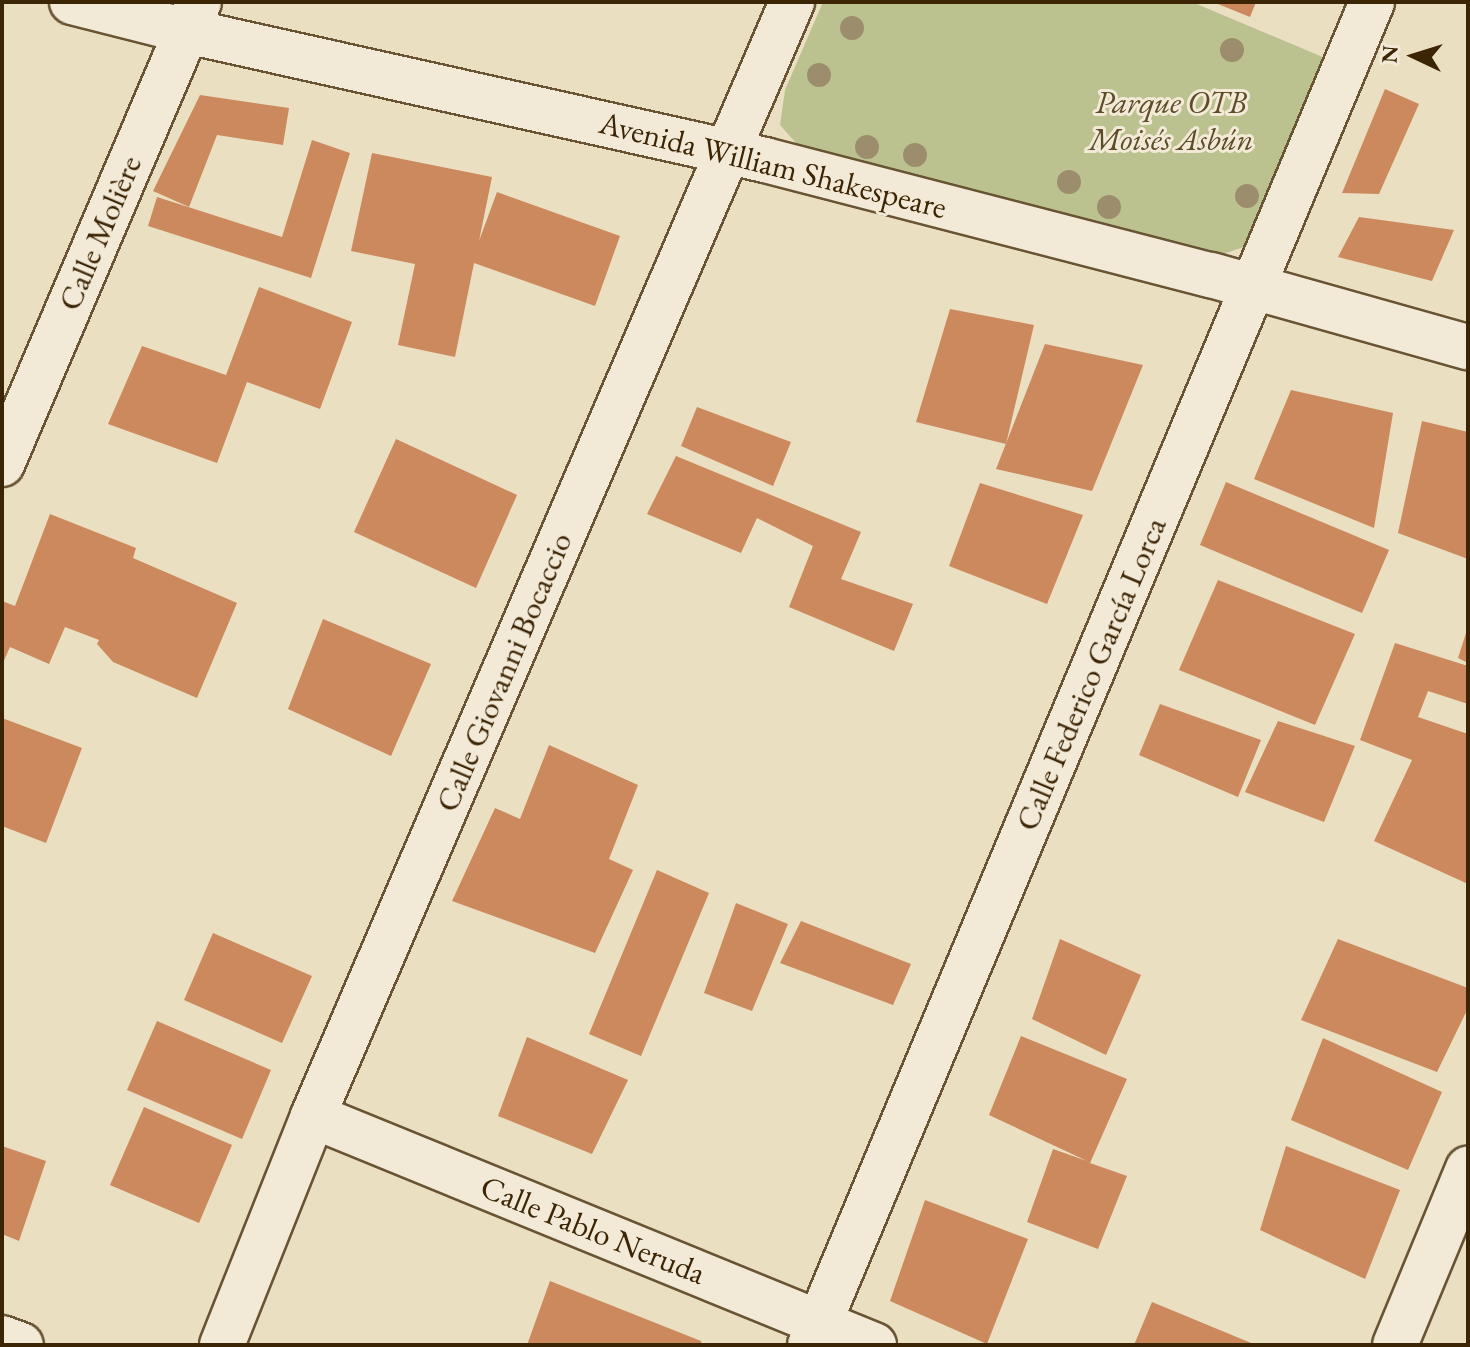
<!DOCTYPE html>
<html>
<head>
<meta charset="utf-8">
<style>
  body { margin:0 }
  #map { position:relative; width:1470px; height:1347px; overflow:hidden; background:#ebdfc1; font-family:"EB Garamond",serif }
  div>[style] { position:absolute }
  .green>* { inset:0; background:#bcc190 }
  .building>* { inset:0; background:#cb895d }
  .roads { filter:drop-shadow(2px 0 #685433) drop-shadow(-2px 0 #685433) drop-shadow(0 2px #685433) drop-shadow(0 -2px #685433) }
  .minor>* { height:44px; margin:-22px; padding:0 22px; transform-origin:22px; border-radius:22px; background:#f2ead7 }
  .trees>* { width:24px; height:24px; margin:-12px; border-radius:50%; background:#9c8e6c }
  span { translate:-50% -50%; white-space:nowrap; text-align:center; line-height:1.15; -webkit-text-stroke:6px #f2ead7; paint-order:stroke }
  .park-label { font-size:32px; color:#5c4c27; font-style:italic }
  .street-label { font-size:32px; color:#3c2504 }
  .frame { position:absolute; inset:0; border:4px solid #3c2504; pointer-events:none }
  .north { position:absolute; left:1374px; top:16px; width:80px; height:80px; -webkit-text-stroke:6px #f2ead7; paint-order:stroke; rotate:274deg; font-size:22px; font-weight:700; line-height:32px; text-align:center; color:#3c2504 }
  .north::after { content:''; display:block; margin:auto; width:28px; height:36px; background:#3c2504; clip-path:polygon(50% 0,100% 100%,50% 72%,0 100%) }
</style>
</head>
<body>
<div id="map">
  <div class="green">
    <div style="clip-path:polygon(823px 2px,1192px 2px,1325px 58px,1247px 246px,1220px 255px,797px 144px,780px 125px,785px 90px)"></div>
  </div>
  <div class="building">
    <div style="clip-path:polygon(1213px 2px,1256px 2px,1250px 17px)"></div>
    <div style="clip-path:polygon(1385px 89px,1419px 104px,1379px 194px,1342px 193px)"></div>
    <div style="clip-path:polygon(200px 95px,289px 108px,283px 145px,217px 135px,189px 207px,153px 191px)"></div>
    <div style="clip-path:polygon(312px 140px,350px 153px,311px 278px,148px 226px,157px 197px,282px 237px)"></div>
    <div style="clip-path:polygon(372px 153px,492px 177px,479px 241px,497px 192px,620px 236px,595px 306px,474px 263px,455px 357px,398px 345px,415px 264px,351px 251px)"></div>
    <div style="clip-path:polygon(1359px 217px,1454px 230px,1432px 281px,1338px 257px)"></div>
    <div style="clip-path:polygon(259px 287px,352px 322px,320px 409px,247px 382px,217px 463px,108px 424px,142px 346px,226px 375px)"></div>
    <div style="clip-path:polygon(950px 309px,1034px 325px,1006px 444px,916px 422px)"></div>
    <div style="clip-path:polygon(1045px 344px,1143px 365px,1092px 491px,996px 469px)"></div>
    <div style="clip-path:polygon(1291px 390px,1393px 413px,1374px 528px,1254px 479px)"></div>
    <div style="clip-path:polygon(697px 407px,791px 442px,773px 486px,681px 446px)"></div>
    <div style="clip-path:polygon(1422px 421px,1468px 432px,1468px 559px,1398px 533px)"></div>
    <div style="clip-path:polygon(396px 439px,517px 495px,476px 588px,354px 532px)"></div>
    <div style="clip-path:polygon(676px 456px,861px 532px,841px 579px,913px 604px,894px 651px,789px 607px,813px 546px,757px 518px,741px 553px,647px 514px)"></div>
    <div style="clip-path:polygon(1226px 482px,1389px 550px,1362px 613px,1200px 545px)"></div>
    <div style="clip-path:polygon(980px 483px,1083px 515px,1047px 604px,949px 566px)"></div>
    <div style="clip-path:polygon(50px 514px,136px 548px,133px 558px,237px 603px,197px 698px,113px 662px,97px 644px,99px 640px,65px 627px,49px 664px,10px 647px,2px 665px,2px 601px,15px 606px)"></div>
    <div style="clip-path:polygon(1218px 580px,1355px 634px,1315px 725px,1179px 670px)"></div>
    <div style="clip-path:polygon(323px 619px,431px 664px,391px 756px,288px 709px)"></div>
    <div style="clip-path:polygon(1467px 630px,1468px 630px,1468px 663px,1458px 658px)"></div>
    <div style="clip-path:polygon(1395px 643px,1468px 666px,1468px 704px,1428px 691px,1418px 717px,1468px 734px,1468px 884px,1374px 841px,1412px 760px,1360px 740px)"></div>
    <div style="clip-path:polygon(1160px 704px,1261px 740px,1238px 797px,1139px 755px)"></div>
    <div style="clip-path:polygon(2px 718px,82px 748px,46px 843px,2px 826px)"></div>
    <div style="clip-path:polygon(1278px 721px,1355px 746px,1324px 822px,1245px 792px)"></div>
    <div style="clip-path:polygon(549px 745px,638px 785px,609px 859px,633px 870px,595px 953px,452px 901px,495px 808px,520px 819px)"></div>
    <div style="clip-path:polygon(657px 870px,709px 893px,641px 1056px,589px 1034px)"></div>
    <div style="clip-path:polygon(736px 903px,788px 924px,752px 1011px,704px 993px)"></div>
    <div style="clip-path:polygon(801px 921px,911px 964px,893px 1005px,780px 963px)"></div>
    <div style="clip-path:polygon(213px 933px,312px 976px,282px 1043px,184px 1000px)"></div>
    <div style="clip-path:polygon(1060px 939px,1141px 975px,1106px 1055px,1032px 1019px)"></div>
    <div style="clip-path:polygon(1338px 939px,1468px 988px,1468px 1008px,1437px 1072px,1301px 1020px)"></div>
    <div style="clip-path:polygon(157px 1021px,271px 1070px,242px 1139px,127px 1090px)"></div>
    <div style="clip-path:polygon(1021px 1036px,1127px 1079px,1090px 1163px,1127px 1176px,1098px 1249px,1027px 1222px,1053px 1149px,1087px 1161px,989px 1115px)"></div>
    <div style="clip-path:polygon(527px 1037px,628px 1080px,592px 1154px,498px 1116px)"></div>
    <div style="clip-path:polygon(1323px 1038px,1442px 1092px,1408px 1170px,1291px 1120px)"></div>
    <div style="clip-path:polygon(144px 1107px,232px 1145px,199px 1223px,110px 1185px)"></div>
    <div style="clip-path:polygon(2px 1146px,46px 1161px,19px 1241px,2px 1234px)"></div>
    <div style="clip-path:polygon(1286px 1146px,1400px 1190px,1365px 1279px,1260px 1230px)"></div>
    <div style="clip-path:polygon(925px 1200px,1028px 1239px,987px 1344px,890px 1301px)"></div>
    <div style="clip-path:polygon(550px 1281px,701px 1341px,702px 1345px,527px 1345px)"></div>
    <div style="clip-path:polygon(1152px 1302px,1256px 1345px,1134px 1345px)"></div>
  </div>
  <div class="roads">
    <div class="minor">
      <div style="left:72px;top:2px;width:119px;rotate:14.2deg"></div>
      <div style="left:187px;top:31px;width:592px;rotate:12.58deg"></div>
      <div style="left:765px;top:160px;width:461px;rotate:14.5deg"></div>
      <div style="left:1211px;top:275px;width:267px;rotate:15.7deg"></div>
      <div style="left:2px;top:464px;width:502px;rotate:-66.91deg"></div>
      <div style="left:313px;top:1116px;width:606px;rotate:22.21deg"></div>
      <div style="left:2px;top:1338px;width:20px;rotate:20deg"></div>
      <div style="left:222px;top:1345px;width:246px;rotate:-68.3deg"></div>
      <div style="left:313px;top:1116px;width:1213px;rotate:-66.73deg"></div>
      <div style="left:810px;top:1345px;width:1456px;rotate:-67.29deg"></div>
      <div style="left:1395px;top:1345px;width:191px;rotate:-67.5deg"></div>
    </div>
  </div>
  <div class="trees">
    <div style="left:852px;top:28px"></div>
    <div style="left:1232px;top:50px"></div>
    <div style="left:819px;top:75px"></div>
    <div style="left:867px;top:147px"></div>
    <div style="left:915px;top:155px"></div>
    <div style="left:1069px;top:182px"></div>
    <div style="left:1247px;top:196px"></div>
    <div style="left:1109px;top:207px"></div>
  </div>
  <div class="park-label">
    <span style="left:1171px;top:121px">Parque OTB<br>Moisés Asbún</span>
  </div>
  <div class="street-label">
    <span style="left:773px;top:165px;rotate:14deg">Avenida William Shakespeare</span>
    <span style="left:100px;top:233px;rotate:-67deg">Calle Molière</span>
    <span style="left:504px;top:672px;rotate:-67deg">Calle Giovanni Bocaccio</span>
    <span style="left:1091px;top:674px;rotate:-67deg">Calle Federico García Lorca</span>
    <span style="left:593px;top:1230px;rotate:22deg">Calle Pablo Neruda</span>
  </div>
  <div class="frame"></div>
  <div class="north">N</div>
</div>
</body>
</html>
